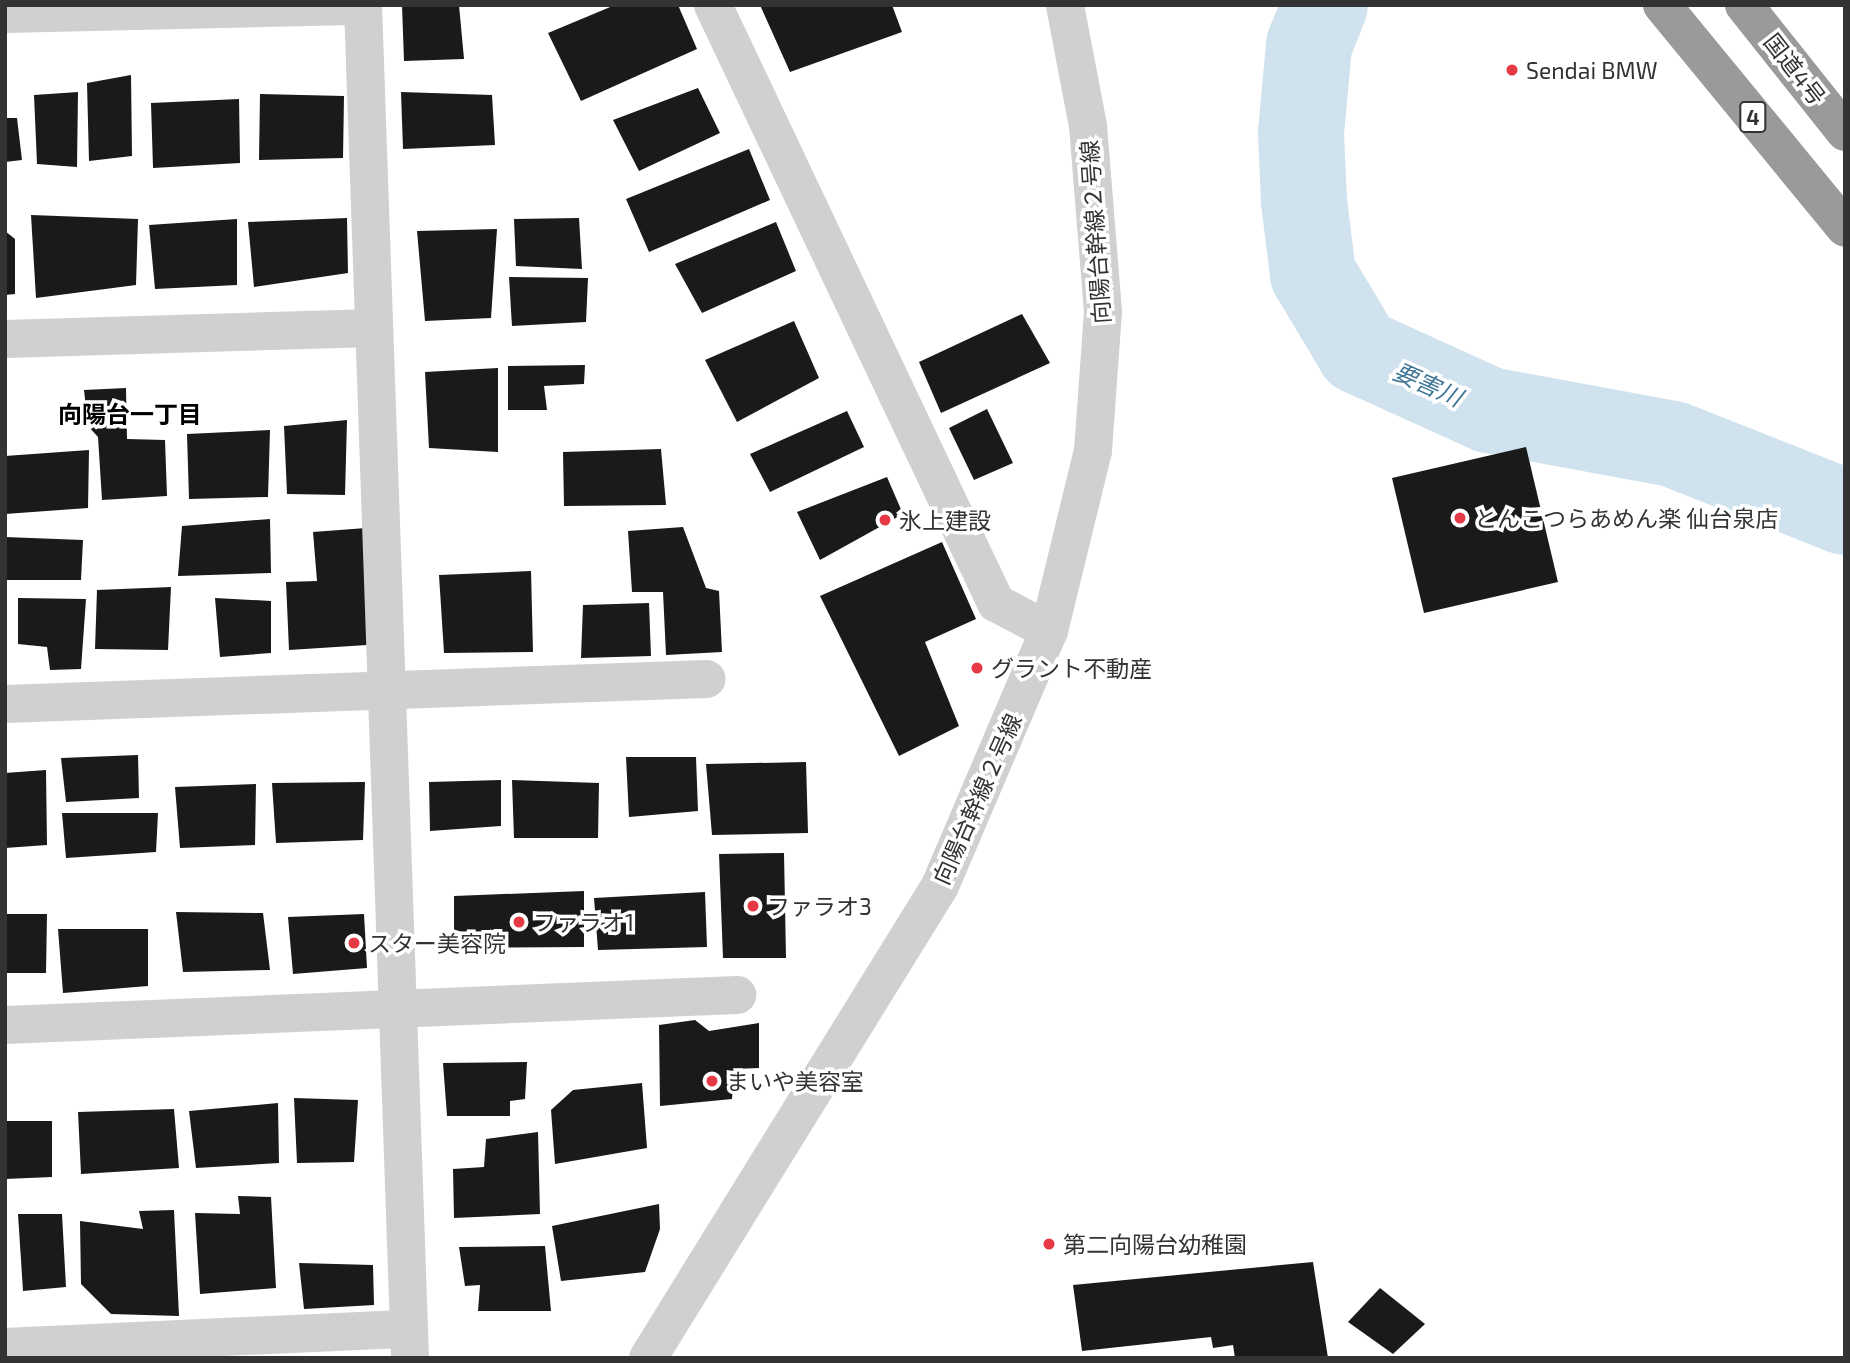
<!DOCTYPE html>
<html>
<head>
<meta charset="utf-8">
<style>
  body { margin:0 }
  #map { position:relative; width:1850px; height:1363px; overflow:hidden; background:#fff; font-family:"Exo 2","Noto Sans JP",sans-serif }
  div>[style] { position:absolute }
  .river>* { height:86px; margin:-43px; padding:0 43px; transform-origin:43px; border-radius:43px; background:#cfe2ee }
  .building>* { inset:0; background:#1a1a1a }
  .minor>* { height:38px; margin:-19px; padding:0 19px; transform-origin:19px; border-radius:19px; background:#d0d0d0 }
  .highway>* { height:38px; margin:-19px; padding:0 19px; transform-origin:19px; border-radius:19px; background:#9a9a9a }
  .dots>* { width:19px; height:19px; translate:-50% -50%; box-sizing:border-box; border:4px solid #fff; border-radius:50% }
  span { translate:-50% -50%; white-space:nowrap; text-align:center; line-height:1.15; -webkit-text-stroke:7px #fff; paint-order:stroke }
  .shield-label span { padding:2px 5px; background:#fff; border:2px solid; border-radius:5px; -webkit-text-stroke-width:0 }
  .shield-label { font-size:21px; color:#333; font-weight:700 }
  .street-label { font-size:23px; color:#333 }
  .poi-label { font-size:23px; color:#333 }
  .left { translate:0 -50%; text-align:left }
  .water-label { font-size:24px; color:#3f7597; font-style:italic }
  .neighbourhood-label { font-size:24px; color:#000; font-weight:700 }
  .frame { position:absolute; inset:0; border:7px solid #333; pointer-events:none }
</style>
</head>
<body>
<div id="map">
  <div class="river">
    <div style="left:1325px;top:5px;width:43px;rotate:111.8deg"></div>
    <div style="left:1309px;top:45px;width:88px;rotate:95.2deg"></div>
    <div style="left:1301px;top:133px;width:68px;rotate:87.5deg"></div>
    <div style="left:1304px;top:201px;width:74px;rotate:83deg"></div>
    <div style="left:1313px;top:274px;width:90px;rotate:59.1deg"></div>
    <div style="left:1359px;top:351px;width:143px;rotate:24.4deg"></div>
    <div style="left:1489px;top:410px;width:187px;rotate:10.5deg"></div>
    <div style="left:1673px;top:444px;width:185px;rotate:21.6deg"></div>
  </div>
  <div class="building">
    <div style="clip-path:polygon(402px 5px,459px 5px,464px 59px,404px 61px)"></div>
    <div style="clip-path:polygon(615px 5px,678px 5px,697px 49px,581px 101px,548px 33px)"></div>
    <div style="clip-path:polygon(760px 5px,892px 5px,902px 32px,790px 72px)"></div>
    <div style="clip-path:polygon(131px 75px,132px 156px,89px 161px,87px 83px)"></div>
    <div style="clip-path:polygon(698px 88px,720px 133px,639px 171px,613px 120px)"></div>
    <div style="clip-path:polygon(78px 92px,77px 167px,37px 164px,34px 95px)"></div>
    <div style="clip-path:polygon(401px 92px,492px 95px,495px 145px,403px 149px)"></div>
    <div style="clip-path:polygon(260px 94px,344px 96px,343px 158px,259px 160px)"></div>
    <div style="clip-path:polygon(239px 99px,240px 163px,153px 168px,151px 103px)"></div>
    <div style="clip-path:polygon(5px 118px,17px 118px,22px 160px,5px 162px)"></div>
    <div style="clip-path:polygon(749px 149px,770px 200px,649px 252px,626px 199px)"></div>
    <div style="clip-path:polygon(31px 215px,138px 219px,136px 285px,36px 298px)"></div>
    <div style="clip-path:polygon(347px 218px,348px 273px,254px 287px,248px 222px)"></div>
    <div style="clip-path:polygon(579px 218px,582px 269px,516px 266px,514px 219px)"></div>
    <div style="clip-path:polygon(237px 219px,237px 285px,155px 289px,149px 225px)"></div>
    <div style="clip-path:polygon(776px 222px,796px 271px,702px 313px,675px 264px)"></div>
    <div style="clip-path:polygon(497px 229px,491px 318px,425px 321px,417px 231px)"></div>
    <div style="clip-path:polygon(5px 231px,15px 239px,15px 294px,5px 295px)"></div>
    <div style="clip-path:polygon(509px 277px,588px 278px,586px 322px,512px 326px)"></div>
    <div style="clip-path:polygon(1022px 314px,1050px 363px,941px 413px,919px 362px)"></div>
    <div style="clip-path:polygon(794px 321px,819px 378px,737px 422px,705px 360px)"></div>
    <div style="clip-path:polygon(585px 365px,584px 384px,544px 386px,547px 410px,508px 410px,508px 366px)"></div>
    <div style="clip-path:polygon(498px 368px,498px 452px,429px 448px,425px 372px)"></div>
    <div style="clip-path:polygon(126px 388px,127px 439px,165px 440px,167px 496px,102px 500px,98px 437px,88px 426px,84px 390px)"></div>
    <div style="clip-path:polygon(987px 409px,1013px 463px,974px 480px,949px 428px)"></div>
    <div style="clip-path:polygon(847px 411px,864px 447px,770px 492px,750px 454px)"></div>
    <div style="clip-path:polygon(347px 420px,345px 495px,287px 494px,284px 426px)"></div>
    <div style="clip-path:polygon(270px 430px,268px 497px,189px 499px,187px 434px)"></div>
    <div style="clip-path:polygon(1526px 447px,1558px 582px,1424px 613px,1392px 478px)"></div>
    <div style="clip-path:polygon(661px 449px,666px 505px,564px 506px,563px 452px)"></div>
    <div style="clip-path:polygon(89px 450px,88px 508px,5px 514px,5px 456px)"></div>
    <div style="clip-path:polygon(887px 477px,903px 514px,820px 560px,797px 512px)"></div>
    <div style="clip-path:polygon(270px 519px,271px 573px,178px 576px,182px 526px)"></div>
    <div style="clip-path:polygon(683px 527px,706px 588px,719px 591px,722px 652px,666px 655px,663px 592px,632px 592px,628px 531px)"></div>
    <div style="clip-path:polygon(366px 528px,367px 645px,289px 650px,286px 582px,317px 581px,313px 532px)"></div>
    <div style="clip-path:polygon(5px 537px,83px 540px,81px 580px,5px 580px)"></div>
    <div style="clip-path:polygon(942px 542px,976px 619px,925px 642px,959px 726px,899px 756px,820px 596px)"></div>
    <div style="clip-path:polygon(531px 571px,533px 652px,444px 653px,439px 575px)"></div>
    <div style="clip-path:polygon(171px 587px,168px 650px,95px 649px,97px 590px)"></div>
    <div style="clip-path:polygon(18px 598px,86px 599px,81px 669px,50px 670px,47px 647px,18px 644px)"></div>
    <div style="clip-path:polygon(215px 598px,271px 601px,271px 653px,220px 657px)"></div>
    <div style="clip-path:polygon(649px 603px,651px 656px,581px 658px,583px 605px)"></div>
    <div style="clip-path:polygon(138px 755px,139px 798px,66px 802px,61px 758px)"></div>
    <div style="clip-path:polygon(626px 757px,696px 757px,698px 811px,629px 817px)"></div>
    <div style="clip-path:polygon(806px 762px,808px 833px,712px 835px,706px 764px)"></div>
    <div style="clip-path:polygon(46px 770px,47px 845px,5px 848px,5px 773px)"></div>
    <div style="clip-path:polygon(501px 780px,501px 826px,430px 831px,429px 782px)"></div>
    <div style="clip-path:polygon(512px 780px,599px 783px,598px 838px,514px 838px)"></div>
    <div style="clip-path:polygon(365px 782px,363px 840px,276px 843px,272px 783px)"></div>
    <div style="clip-path:polygon(256px 784px,255px 845px,180px 848px,175px 787px)"></div>
    <div style="clip-path:polygon(62px 813px,158px 813px,156px 852px,66px 858px)"></div>
    <div style="clip-path:polygon(784px 853px,786px 958px,723px 958px,719px 854px)"></div>
    <div style="clip-path:polygon(584px 891px,584px 947px,454px 948px,454px 896px)"></div>
    <div style="clip-path:polygon(705px 892px,707px 947px,598px 950px,594px 898px)"></div>
    <div style="clip-path:polygon(176px 912px,263px 913px,270px 970px,183px 972px)"></div>
    <div style="clip-path:polygon(5px 914px,47px 914px,46px 973px,5px 973px)"></div>
    <div style="clip-path:polygon(364px 914px,367px 968px,293px 974px,288px 917px)"></div>
    <div style="clip-path:polygon(58px 929px,148px 929px,148px 986px,63px 993px)"></div>
    <div style="clip-path:polygon(695px 1020px,709px 1031px,759px 1023px,759px 1068px,734px 1069px,732px 1099px,660px 1106px,659px 1025px)"></div>
    <div style="clip-path:polygon(527px 1062px,525px 1099px,510px 1101px,510px 1116px,447px 1116px,443px 1063px)"></div>
    <div style="clip-path:polygon(642px 1083px,647px 1148px,555px 1164px,551px 1110px,573px 1090px)"></div>
    <div style="clip-path:polygon(294px 1098px,358px 1100px,354px 1162px,297px 1163px)"></div>
    <div style="clip-path:polygon(278px 1103px,279px 1163px,196px 1168px,189px 1111px)"></div>
    <div style="clip-path:polygon(174px 1109px,179px 1168px,81px 1174px,78px 1112px)"></div>
    <div style="clip-path:polygon(5px 1121px,52px 1121px,52px 1177px,5px 1179px)"></div>
    <div style="clip-path:polygon(538px 1132px,540px 1214px,454px 1218px,453px 1169px,484px 1167px,486px 1139px)"></div>
    <div style="clip-path:polygon(238px 1196px,271px 1197px,276px 1288px,200px 1294px,195px 1213px,240px 1214px)"></div>
    <div style="clip-path:polygon(659px 1204px,660px 1229px,645px 1272px,561px 1281px,552px 1226px)"></div>
    <div style="clip-path:polygon(174px 1210px,179px 1316px,111px 1314px,81px 1284px,80px 1221px,143px 1229px,139px 1211px)"></div>
    <div style="clip-path:polygon(18px 1214px,62px 1214px,66px 1287px,23px 1291px)"></div>
    <div style="clip-path:polygon(545px 1246px,551px 1311px,478px 1311px,480px 1285px,465px 1286px,459px 1247px)"></div>
    <div style="clip-path:polygon(1313px 1262px,1328px 1358px,1235px 1358px,1233px 1345px,1213px 1348px,1211px 1337px,1082px 1351px,1073px 1285px)"></div>
    <div style="clip-path:polygon(299px 1263px,373px 1265px,374px 1305px,304px 1309px)"></div>
    <div style="clip-path:polygon(1380px 1288px,1425px 1324px,1393px 1354px,1348px 1322px)"></div>
  </div>
  <div class="minor">
    <div style="left:363px;top:5px;width:1354px;rotate:88.01deg"></div>
    <div style="left:713px;top:5px;width:662px;rotate:64.67deg"></div>
    <div style="left:996px;top:603px;width:60px;rotate:27.8deg"></div>
    <div style="left:5px;top:14px;width:358px;rotate:-1.3deg"></div>
    <div style="left:5px;top:339px;width:369px;rotate:-1.7deg"></div>
    <div style="left:5px;top:704px;width:702px;rotate:-2.04deg"></div>
    <div style="left:5px;top:1025px;width:733px;rotate:-2.35deg"></div>
    <div style="left:5px;top:1347px;width:404px;rotate:-2.6deg"></div>
    <div style="left:648px;top:1358px;width:555px;rotate:-58.26deg"></div>
    <div style="left:940px;top:886px;width:277px;rotate:-66.9deg"></div>
    <div style="left:1049px;top:631px;width:185px;rotate:-76.3deg"></div>
    <div style="left:1093px;top:451px;width:139px;rotate:-85.9deg"></div>
    <div style="left:1103px;top:312px;width:187px;rotate:-94.6deg"></div>
    <div style="left:1088px;top:126px;width:123px;rotate:-100.8deg"></div>
  </div>
  <div class="highway">
    <div style="left:1662px;top:5px;width:288px;rotate:50.6deg"></div>
    <div style="left:1744px;top:5px;width:162px;rotate:51.5deg"></div>
  </div>
  <div class="dots">
    <div style="left:1512px;top:70px;background:#e63946"></div>
    <div style="left:1460px;top:518px;background:#e63946"></div>
    <div style="left:885px;top:520px;background:#e63946"></div>
    <div style="left:977px;top:668px;background:#e63946"></div>
    <div style="left:753px;top:906px;background:#e63946"></div>
    <div style="left:519px;top:922px;background:#e63946"></div>
    <div style="left:354px;top:943px;background:#e63946"></div>
    <div style="left:712px;top:1081px;background:#e63946"></div>
    <div style="left:1049px;top:1244px;background:#e63946"></div>
  </div>
  <div class="shield-label">
    <span style="left:1753px;top:117px">4</span>
  </div>
  <div class="street-label">
    <span style="left:1795px;top:69px;rotate:52deg">国道4号</span>
    <span style="left:1095px;top:232px;rotate:-94deg">向陽台幹線２号線</span>
    <span style="left:977px;top:799px;rotate:-66deg">向陽台幹線２号線</span>
  </div>
  <div class="poi-label">
    <span class="left" style="left:1526px;top:70px">Sendai BMW</span>
    <span class="left" style="left:1474px;top:518px">とんこつらあめん楽 仙台泉店</span>
    <span class="left" style="left:899px;top:520px">氷上建設</span>
    <span class="left" style="left:991px;top:668px">グラント不動産</span>
    <span class="left" style="left:767px;top:906px">ファラオ3</span>
    <span class="left" style="left:533px;top:922px">ファラオ1</span>
    <span class="left" style="left:368px;top:943px">スター美容院</span>
    <span class="left" style="left:726px;top:1081px">まいや美容室</span>
    <span class="left" style="left:1063px;top:1244px">第二向陽台幼稚園</span>
  </div>
  <div class="water-label">
    <span style="left:1428px;top:384px;rotate:24deg">要害川</span>
  </div>
  <div class="neighbourhood-label">
    <span style="left:130px;top:414px">向陽台一丁目</span>
  </div>
  <div class="frame"></div>
</div>
</body>
</html>
